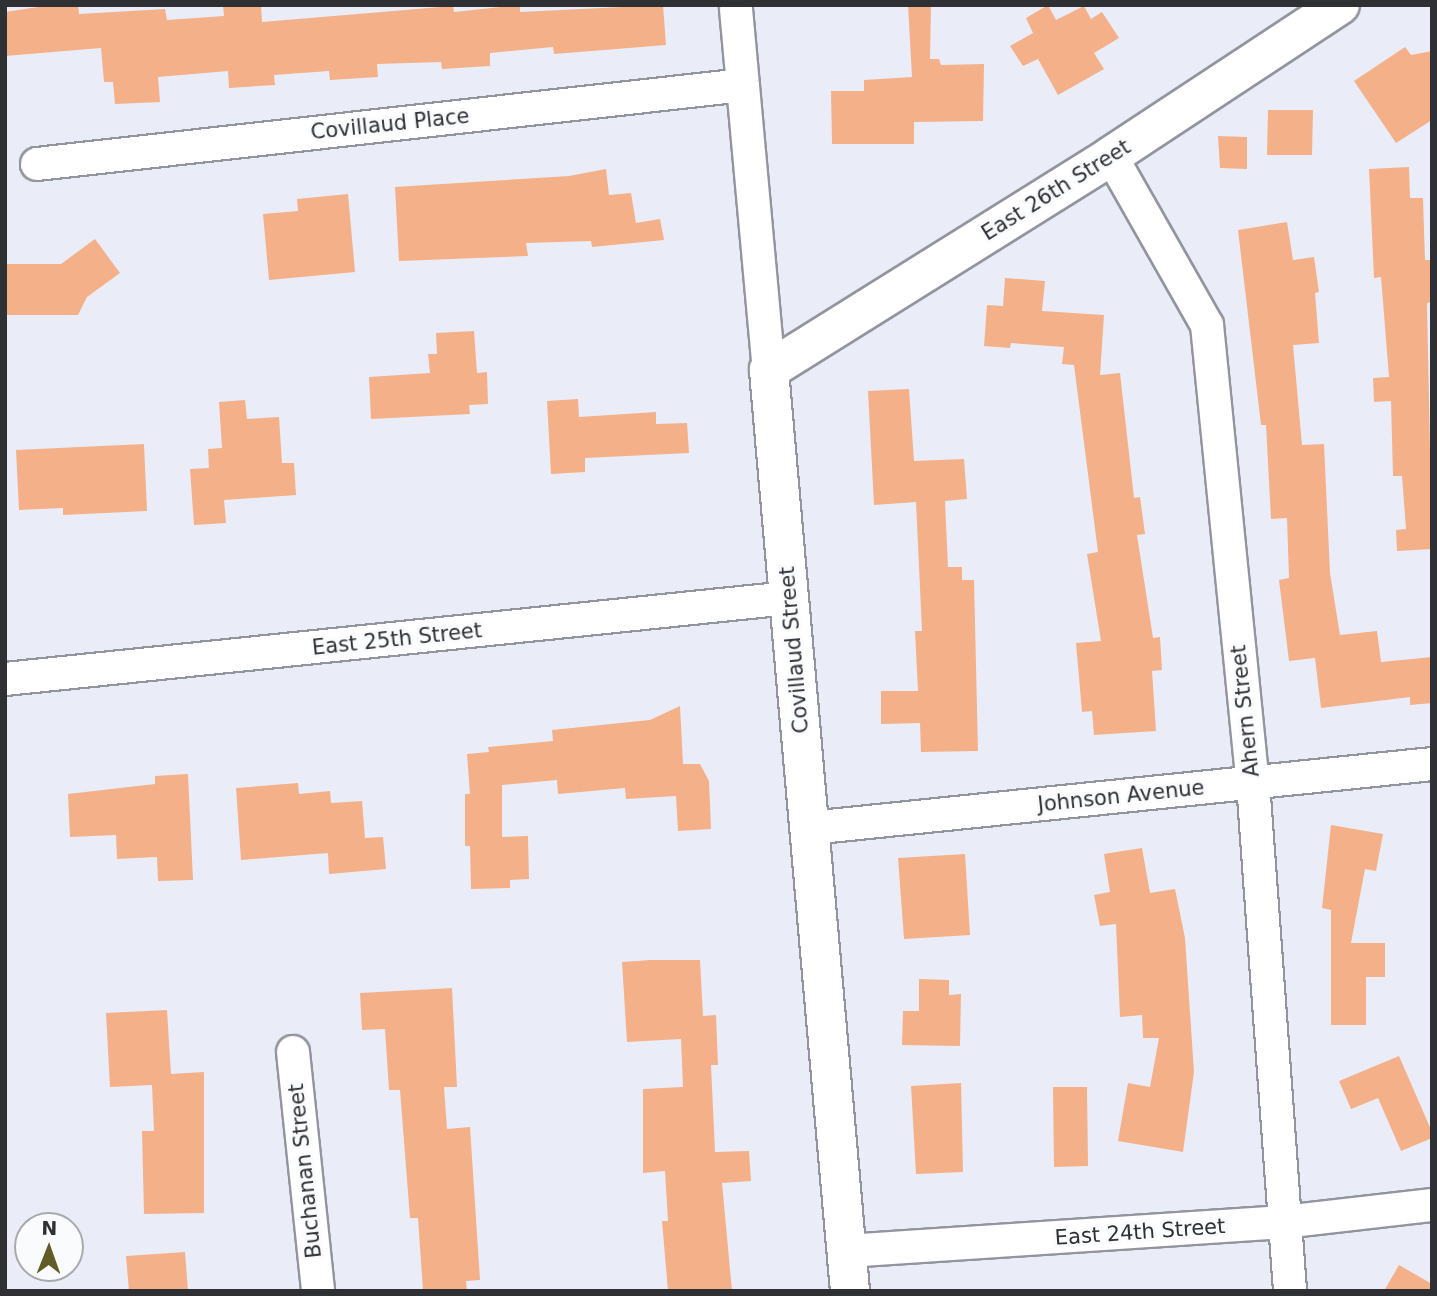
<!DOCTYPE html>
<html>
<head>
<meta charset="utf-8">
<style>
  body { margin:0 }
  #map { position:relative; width:1437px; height:1296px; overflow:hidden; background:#eaedf8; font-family:"DejaVu Sans",sans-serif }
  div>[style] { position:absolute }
  .building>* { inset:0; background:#f4b089 }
  .roads { filter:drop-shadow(2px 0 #92949e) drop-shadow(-2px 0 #92949e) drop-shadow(0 2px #92949e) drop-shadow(0 -2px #92949e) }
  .minor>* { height:32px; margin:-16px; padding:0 16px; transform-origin:16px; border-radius:16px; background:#fff }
  .tertiary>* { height:38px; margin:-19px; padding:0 19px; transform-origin:19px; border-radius:19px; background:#fff }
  span { translate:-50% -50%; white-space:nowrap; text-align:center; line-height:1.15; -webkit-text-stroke:6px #fafbfd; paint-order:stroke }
  .street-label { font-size:21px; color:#2f3034 }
  .frame { position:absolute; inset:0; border:7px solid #2f3034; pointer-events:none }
  .north { position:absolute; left:14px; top:1212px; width:70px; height:70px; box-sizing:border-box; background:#fafbfd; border:2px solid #a9aaad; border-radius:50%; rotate:1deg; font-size:19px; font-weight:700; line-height:28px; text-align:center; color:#2f3034 }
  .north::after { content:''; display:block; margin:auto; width:24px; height:32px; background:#615b27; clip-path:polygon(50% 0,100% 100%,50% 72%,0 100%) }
</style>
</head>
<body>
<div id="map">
  <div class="building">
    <div style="clip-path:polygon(51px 5px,78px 5px,79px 14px,165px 9px,167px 20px,224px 16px,223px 5px,261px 5px,262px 22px,453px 6px,454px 12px,520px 5px,520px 12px,663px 5px,666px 45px,554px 54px,553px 47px,490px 53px,490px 66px,442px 69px,441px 62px,377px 64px,378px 77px,330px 80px,329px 71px,274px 75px,275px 85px,229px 88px,228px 71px,158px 77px,160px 102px,115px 104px,113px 82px,104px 82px,101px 48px,5px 56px,5px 12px)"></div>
    <div style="clip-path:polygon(908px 5px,931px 5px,930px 59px,939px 59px,941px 65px,984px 64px,983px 121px,914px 122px,914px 144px,832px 144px,831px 91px,864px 91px,864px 80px,912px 77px)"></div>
    <div style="clip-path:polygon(1048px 5px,1056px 20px,1084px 6px,1091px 19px,1102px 12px,1119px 38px,1094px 53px,1104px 69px,1058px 95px,1038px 59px,1023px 66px,1010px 46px,1033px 33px,1026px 18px)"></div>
    <div style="clip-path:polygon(1405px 47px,1411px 55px,1432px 51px,1432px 120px,1396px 143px,1354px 81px)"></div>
    <div style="clip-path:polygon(1268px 110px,1313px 110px,1312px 155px,1267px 155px)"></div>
    <div style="clip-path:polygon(1218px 136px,1247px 137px,1247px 169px,1220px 168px)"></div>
    <div style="clip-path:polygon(1409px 167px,1410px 198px,1423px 198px,1425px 260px,1432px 260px,1432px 302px,1427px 303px,1432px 549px,1397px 551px,1396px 530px,1406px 529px,1402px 476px,1393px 476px,1391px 401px,1374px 402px,1373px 378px,1389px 377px,1381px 277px,1374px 278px,1369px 169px)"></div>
    <div style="clip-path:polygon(606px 169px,609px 195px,631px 193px,636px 223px,660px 219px,664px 240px,592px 247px,591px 241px,526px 243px,528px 256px,399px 261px,395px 187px,569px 176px)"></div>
    <div style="clip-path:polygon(348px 194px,355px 272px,269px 280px,263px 214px,298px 211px,297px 199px)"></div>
    <div style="clip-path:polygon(1287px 222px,1293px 260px,1314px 257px,1319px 292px,1315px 293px,1319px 343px,1293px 345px,1302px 445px,1324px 444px,1330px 573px,1340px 635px,1377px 631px,1381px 662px,1432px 657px,1432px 703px,1410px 705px,1410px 697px,1321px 708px,1315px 658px,1289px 661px,1279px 580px,1289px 578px,1287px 518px,1271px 519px,1266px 425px,1261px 425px,1238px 230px)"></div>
    <div style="clip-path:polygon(95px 239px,120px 273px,87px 297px,78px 315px,5px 315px,5px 264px,61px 264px)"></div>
    <div style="clip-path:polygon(1005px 278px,1045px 281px,1042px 311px,1104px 315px,1100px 375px,1120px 373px,1134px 498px,1140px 497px,1145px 534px,1137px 535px,1153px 638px,1160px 637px,1162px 670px,1152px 671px,1156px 731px,1094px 735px,1092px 711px,1082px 712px,1076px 643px,1101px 641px,1087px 554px,1098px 552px,1074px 365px,1062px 364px,1064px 347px,1011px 343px,1010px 348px,984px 346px,987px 305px,1003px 306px)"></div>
    <div style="clip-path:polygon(474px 331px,477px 373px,487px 372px,488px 404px,469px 405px,470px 414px,371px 419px,369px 377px,430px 373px,428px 354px,437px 354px,436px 333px)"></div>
    <div style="clip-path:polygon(909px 389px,914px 461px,964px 459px,967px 499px,945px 501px,948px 567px,962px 567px,962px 580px,974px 580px,978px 751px,921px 752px,920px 723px,881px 724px,881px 691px,918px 691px,915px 631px,922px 631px,916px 502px,874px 505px,868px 391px)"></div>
    <div style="clip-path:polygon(578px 399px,579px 417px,656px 412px,656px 424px,687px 423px,689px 453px,585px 458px,585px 472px,551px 474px,547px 401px)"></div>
    <div style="clip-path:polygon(245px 400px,247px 419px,279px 417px,282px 463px,294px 463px,296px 495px,224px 500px,226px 523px,194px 525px,190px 469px,209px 468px,208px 449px,222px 448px,219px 402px)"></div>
    <div style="clip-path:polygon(144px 444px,147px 511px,63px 515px,63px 508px,19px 510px,16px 450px)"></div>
    <div style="clip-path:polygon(680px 706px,683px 764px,700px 764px,709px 781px,711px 829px,678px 831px,676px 796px,626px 799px,625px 788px,558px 794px,557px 780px,502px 785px,502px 837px,528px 836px,529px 879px,510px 880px,510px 888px,471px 889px,470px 846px,465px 846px,465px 794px,470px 794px,467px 754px,489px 752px,488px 747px,553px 741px,552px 730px,650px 720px)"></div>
    <div style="clip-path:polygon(188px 774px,193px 880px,158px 881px,157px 857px,117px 859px,116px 835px,70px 837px,68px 794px,155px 784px,155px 776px)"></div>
    <div style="clip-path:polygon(298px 783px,299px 794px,330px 791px,331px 803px,362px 801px,365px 838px,383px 837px,386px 869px,329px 874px,328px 853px,241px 860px,236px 788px)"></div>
    <div style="clip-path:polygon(1331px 825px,1383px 834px,1376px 871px,1365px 869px,1351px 943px,1385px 943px,1385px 977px,1366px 977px,1366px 1025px,1331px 1025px,1331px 910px,1322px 908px)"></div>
    <div style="clip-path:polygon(1142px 848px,1150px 893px,1175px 889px,1185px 938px,1194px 1072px,1183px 1152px,1118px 1141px,1128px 1083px,1150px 1087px,1159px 1038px,1143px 1038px,1142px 1015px,1120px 1017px,1116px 924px,1100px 926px,1094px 895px,1110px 892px,1104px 854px)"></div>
    <div style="clip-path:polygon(965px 854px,970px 935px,904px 939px,898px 858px)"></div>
    <div style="clip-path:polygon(651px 960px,700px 960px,703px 1016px,716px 1015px,718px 1065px,711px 1065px,715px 1152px,749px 1151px,751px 1181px,722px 1183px,732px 1291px,668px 1291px,662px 1221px,668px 1221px,665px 1171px,643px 1173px,643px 1089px,683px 1087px,681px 1039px,627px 1042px,622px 962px)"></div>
    <div style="clip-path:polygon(919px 979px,949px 980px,949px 995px,961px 994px,960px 1046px,902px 1045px,903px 1011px,919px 1011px)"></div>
    <div style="clip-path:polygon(452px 988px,457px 1087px,444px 1087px,447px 1129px,470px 1127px,480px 1280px,466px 1281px,467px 1291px,423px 1291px,418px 1218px,410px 1218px,400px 1090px,389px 1090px,385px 1029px,362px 1030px,360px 993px)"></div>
    <div style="clip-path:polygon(167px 1010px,171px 1074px,204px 1072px,204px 1213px,144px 1214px,142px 1131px,154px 1131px,152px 1085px,110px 1087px,106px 1013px)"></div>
    <div style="clip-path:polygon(1399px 1056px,1432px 1132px,1432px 1138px,1401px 1151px,1378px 1098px,1351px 1109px,1339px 1081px)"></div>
    <div style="clip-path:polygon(961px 1083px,963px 1172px,916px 1174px,911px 1086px)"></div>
    <div style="clip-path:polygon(1053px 1087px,1087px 1087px,1088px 1166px,1054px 1167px)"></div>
    <div style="clip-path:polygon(185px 1252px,188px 1291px,129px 1291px,126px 1256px)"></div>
    <div style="clip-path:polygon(1399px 1265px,1432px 1284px,1432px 1291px,1384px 1291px)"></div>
  </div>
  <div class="roads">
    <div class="minor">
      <div style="left:736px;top:9px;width:363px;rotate:84.8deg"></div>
      <div style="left:1111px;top:156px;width:194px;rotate:60.4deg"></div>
      <div style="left:1207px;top:325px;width:460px;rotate:84.3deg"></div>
      <div style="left:1253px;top:783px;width:509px;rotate:85.83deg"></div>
      <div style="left:37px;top:164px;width:710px;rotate:-6.38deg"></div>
      <div style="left:5px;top:679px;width:788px;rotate:-5.9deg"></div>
      <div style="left:810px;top:828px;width:625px;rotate:-5.87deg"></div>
      <div style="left:293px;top:1052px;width:240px;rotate:84deg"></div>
      <div style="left:847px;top:1251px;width:437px;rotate:-3.8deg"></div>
      <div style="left:1283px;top:1222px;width:150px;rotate:-6.5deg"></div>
    </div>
    <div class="tertiary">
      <div style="left:850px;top:1291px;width:925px;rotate:-95.03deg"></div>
      <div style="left:769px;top:370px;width:403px;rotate:-32deg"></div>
      <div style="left:1111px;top:156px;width:274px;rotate:-33.4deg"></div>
    </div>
  </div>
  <div class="street-label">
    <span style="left:390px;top:124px;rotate:-6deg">Covillaud Place</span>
    <span style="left:1056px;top:190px;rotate:-32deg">East 26th Street</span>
    <span style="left:397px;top:639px;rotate:-6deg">East 25th Street</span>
    <span style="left:794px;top:650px;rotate:-95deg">Covillaud Street</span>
    <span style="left:1245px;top:711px;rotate:-96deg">Ahern Street</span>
    <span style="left:1121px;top:796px;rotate:-6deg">Johnson Avenue</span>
    <span style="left:305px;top:1171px;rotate:-96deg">Buchanan Street</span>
    <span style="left:1140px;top:1232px;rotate:-4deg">East 24th Street</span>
  </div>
  <div class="frame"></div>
  <div class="north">N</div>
</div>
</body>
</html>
